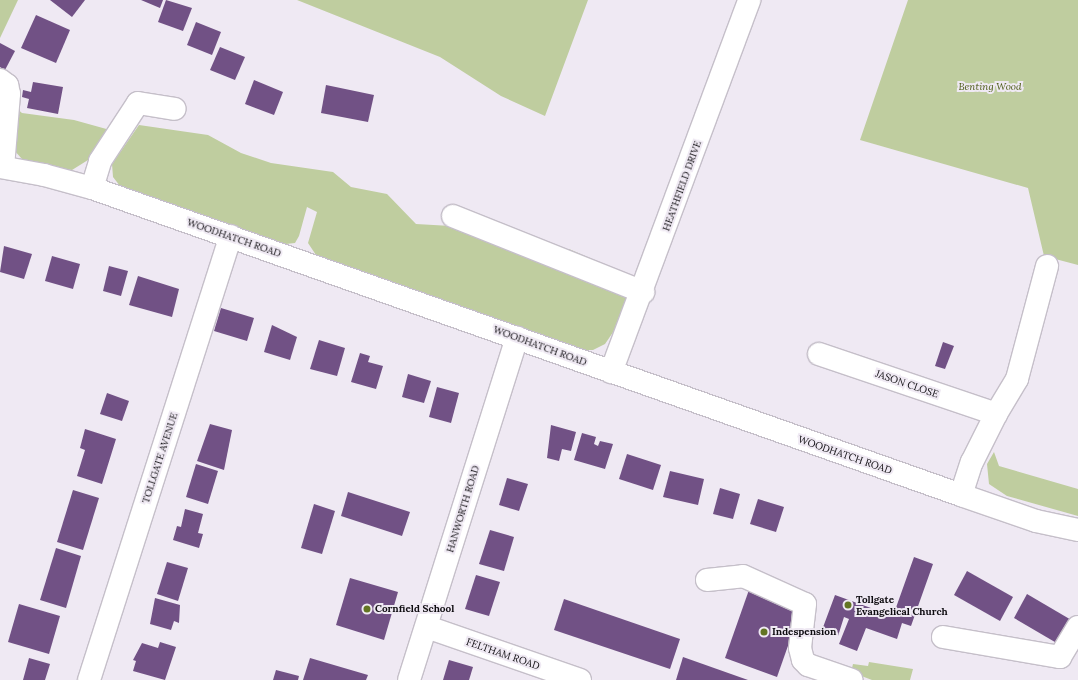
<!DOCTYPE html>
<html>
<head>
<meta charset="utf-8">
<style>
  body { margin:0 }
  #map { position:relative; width:1078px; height:680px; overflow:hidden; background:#efe9f3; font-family:Lora,serif }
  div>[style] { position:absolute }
  .green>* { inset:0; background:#bfcd9f }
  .building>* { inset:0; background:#715185 }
  .roads { filter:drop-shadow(1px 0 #c5bfc9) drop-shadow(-1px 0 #c5bfc9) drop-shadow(0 1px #c5bfc9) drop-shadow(0 -1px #c5bfc9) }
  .minor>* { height:22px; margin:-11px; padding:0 11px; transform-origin:11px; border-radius:11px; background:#fff }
  .major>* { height:22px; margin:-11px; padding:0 11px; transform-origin:11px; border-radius:11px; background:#fff }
  .dots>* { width:11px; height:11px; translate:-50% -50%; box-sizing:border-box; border:2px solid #efe9f3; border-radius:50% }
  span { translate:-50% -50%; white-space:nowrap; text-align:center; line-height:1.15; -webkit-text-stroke:4px #efe9f3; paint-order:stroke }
  .park-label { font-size:10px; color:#4c5b16; font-style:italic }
  .street-label { font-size:10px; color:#0e0c10 }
  .poi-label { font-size:10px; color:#0e0c10; font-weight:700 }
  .left { translate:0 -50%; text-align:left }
</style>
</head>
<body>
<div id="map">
  <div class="green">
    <div style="clip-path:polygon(0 0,18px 0,0 38px)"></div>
    <div style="clip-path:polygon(297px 0,588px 0,545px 116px,501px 96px,440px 57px)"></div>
    <div style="clip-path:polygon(908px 0,1078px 0,1078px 265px,1044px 256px,1028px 188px,860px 140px)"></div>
    <div style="clip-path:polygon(15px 107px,22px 113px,74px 120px,110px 130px,88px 160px,72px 170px,57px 168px,22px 159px,14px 150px)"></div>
    <div style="clip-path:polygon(139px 125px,208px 135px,241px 153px,271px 163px,333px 172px,351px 187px,387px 194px,416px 224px,451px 226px,556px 267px,569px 249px,632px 276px,620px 322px,605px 344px,593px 350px,583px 350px,316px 255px,308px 243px,317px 212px,307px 207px,299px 236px,295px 243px,286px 244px,120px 186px,113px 177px,112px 164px)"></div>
    <div style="clip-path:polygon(994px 452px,999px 466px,1078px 489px,1078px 516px,1007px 496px,989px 484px,987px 464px)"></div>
    <div style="clip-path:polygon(869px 662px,913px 669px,910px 680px,872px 680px,851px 672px,853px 664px,868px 666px)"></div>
  </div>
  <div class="building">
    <div style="clip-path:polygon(50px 0,85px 0,72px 17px)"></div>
    <div style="clip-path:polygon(141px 0,163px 0,160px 8px)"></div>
    <div style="clip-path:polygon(166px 0,192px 8px,183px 31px,158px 22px)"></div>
    <div style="clip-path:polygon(36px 15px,70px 30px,56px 63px,21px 48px)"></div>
    <div style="clip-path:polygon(196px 22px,221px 32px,212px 55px,187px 45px)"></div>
    <div style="clip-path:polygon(0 43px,15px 51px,5px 70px,0 67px)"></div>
    <div style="clip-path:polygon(220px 47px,245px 57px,235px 80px,210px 70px)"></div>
    <div style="clip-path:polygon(254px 80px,283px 92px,274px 115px,245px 104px)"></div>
    <div style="clip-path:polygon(33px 82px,63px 87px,58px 114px,27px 108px,29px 99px,22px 97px,23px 90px,31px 92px)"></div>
    <div style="clip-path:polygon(326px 85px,374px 95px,368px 122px,321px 113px)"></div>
    <div style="clip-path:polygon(4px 246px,32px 254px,24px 279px,0 272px)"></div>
    <div style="clip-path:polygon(52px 256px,80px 264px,73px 289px,45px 281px)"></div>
    <div style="clip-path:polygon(109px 266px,128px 271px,121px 296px,103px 291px)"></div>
    <div style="clip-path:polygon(138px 276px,179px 289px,172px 317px,129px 305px)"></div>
    <div style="clip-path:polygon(221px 308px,254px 318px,247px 341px,214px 331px)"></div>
    <div style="clip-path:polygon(272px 325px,297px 337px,290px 360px,264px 352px)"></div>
    <div style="clip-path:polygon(319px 340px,345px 348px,337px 376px,310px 369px)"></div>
    <div style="clip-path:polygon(943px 342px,954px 346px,945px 369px,935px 366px)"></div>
    <div style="clip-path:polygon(360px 353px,370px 356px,368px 362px,383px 366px,376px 389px,351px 382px)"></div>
    <div style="clip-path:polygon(408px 374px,431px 381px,424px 403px,402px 397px)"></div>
    <div style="clip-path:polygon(437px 387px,459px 393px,451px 423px,429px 417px)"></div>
    <div style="clip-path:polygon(107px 393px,129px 401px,122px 421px,100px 414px)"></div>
    <div style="clip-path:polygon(210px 424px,232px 430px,224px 470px,197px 461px)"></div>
    <div style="clip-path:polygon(551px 425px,576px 432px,571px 451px,562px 449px,559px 461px,547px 458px)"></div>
    <div style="clip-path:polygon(85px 429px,116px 439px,102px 484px,77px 476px,85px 450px,80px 448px)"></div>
    <div style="clip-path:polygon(582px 433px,596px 437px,594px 444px,598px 446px,600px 441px,613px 444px,605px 469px,574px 460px)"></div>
    <div style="clip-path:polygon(627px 454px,661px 465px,653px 490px,619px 479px)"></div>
    <div style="clip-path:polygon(196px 464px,218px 471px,208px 504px,186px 497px)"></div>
    <div style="clip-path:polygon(670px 471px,704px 479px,698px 505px,663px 497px)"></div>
    <div style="clip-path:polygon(507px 478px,528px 484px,519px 511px,499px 505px)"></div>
    <div style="clip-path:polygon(720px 488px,740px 494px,733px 519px,713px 514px)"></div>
    <div style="clip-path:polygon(73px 490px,99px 498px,83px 550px,57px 542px)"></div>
    <div style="clip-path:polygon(348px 492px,410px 512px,402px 536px,341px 516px)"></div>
    <div style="clip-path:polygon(758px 499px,784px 507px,776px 532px,750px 524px)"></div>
    <div style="clip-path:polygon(314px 504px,335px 511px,322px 554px,301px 548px)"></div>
    <div style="clip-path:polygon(185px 509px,203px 514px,198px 533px,203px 534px,199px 548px,173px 540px,177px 526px,181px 527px)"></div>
    <div style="clip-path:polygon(490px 530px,514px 537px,504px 571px,479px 564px)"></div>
    <div style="clip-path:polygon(56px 548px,81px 556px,66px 608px,40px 600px)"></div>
    <div style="clip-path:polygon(914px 557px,933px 564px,911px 626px,902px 623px,897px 639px,866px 628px,857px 651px,839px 644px,849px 619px,844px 617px,838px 636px,822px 630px,835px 595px,893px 616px)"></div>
    <div style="clip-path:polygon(167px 562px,188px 568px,178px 601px,157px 594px)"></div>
    <div style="clip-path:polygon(967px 571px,1013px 597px,1000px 621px,954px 595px)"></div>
    <div style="clip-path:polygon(476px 575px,500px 582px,489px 616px,465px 609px)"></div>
    <div style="clip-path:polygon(350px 578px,398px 592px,384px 640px,336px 625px)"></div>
    <div style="clip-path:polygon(750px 587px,802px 606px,777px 677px,725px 658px)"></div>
    <div style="clip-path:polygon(1027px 594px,1073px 621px,1060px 645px,1014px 618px)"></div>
    <div style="clip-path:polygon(155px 598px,180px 605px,179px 623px,174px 621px,171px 630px,150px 624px)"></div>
    <div style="clip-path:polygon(564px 599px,680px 639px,670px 669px,554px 630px)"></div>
    <div style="clip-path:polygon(19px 604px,60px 616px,49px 654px,8px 642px)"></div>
    <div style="clip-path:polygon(160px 642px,176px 647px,165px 680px,133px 671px,136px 661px,133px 660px,142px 643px,158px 648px)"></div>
    <div style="clip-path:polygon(683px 657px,748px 680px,676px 680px)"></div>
    <div style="clip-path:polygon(29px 658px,50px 664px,45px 680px,23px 680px)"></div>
    <div style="clip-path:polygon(310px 658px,368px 675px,366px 680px,303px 680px)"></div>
    <div style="clip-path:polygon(449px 660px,473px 667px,469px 680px,443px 680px)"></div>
    <div style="clip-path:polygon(276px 670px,299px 676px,298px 680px,273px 680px)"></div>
  </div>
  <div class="roads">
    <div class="minor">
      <div style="left:0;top:80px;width:9px;rotate:36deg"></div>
      <div style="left:7px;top:85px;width:9px;rotate:77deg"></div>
      <div style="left:9px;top:94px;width:73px;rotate:94.7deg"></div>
      <div style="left:92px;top:188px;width:28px;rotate:-73deg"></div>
      <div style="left:100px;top:161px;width:69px;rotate:-56.8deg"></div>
      <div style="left:138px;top:103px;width:37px;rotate:9deg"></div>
      <div style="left:453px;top:216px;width:205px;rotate:21.8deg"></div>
      <div style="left:819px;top:354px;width:187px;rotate:18.7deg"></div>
      <div style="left:611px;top:372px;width:397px;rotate:-69.6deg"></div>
      <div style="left:961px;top:495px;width:35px;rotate:-72deg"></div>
      <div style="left:972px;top:462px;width:54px;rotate:-63.4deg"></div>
      <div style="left:996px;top:414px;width:41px;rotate:-59deg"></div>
      <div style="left:1017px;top:379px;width:117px;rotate:-75.1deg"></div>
      <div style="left:707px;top:580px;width:36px;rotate:-6deg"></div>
      <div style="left:743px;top:576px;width:68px;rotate:24.3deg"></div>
      <div style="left:805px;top:604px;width:44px;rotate:96.5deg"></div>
      <div style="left:800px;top:648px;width:12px;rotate:76deg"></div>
      <div style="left:803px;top:660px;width:7px;rotate:45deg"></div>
      <div style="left:808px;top:665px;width:46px;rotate:18.8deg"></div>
      <div style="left:427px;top:627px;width:162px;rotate:19.1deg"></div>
      <div style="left:943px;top:637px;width:119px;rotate:9.7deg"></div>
      <div style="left:1060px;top:657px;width:35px;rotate:-59deg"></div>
      <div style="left:89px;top:680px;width:466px;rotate:-72.3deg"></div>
      <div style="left:409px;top:680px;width:359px;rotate:-72.5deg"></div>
    </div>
    <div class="major">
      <div style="left:0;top:167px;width:45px;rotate:10.3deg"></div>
      <div style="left:44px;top:175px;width:50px;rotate:15.2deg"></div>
      <div style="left:92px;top:188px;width:922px;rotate:19.46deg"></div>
      <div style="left:961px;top:495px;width:79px;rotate:19.1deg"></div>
      <div style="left:1036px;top:521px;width:43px;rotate:12.1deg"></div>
    </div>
  </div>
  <div class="dots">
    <div style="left:848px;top:605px;background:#637523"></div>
    <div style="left:367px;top:609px;background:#637523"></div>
    <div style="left:764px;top:632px;background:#637523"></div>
  </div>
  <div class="park-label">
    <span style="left:990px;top:87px">Benting Wood</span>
  </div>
  <div class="street-label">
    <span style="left:682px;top:186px;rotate:-70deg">HEATHFIELD DRIVE</span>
    <span style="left:234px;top:238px;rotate:19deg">WOODHATCH ROAD</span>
    <span style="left:540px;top:346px;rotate:20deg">WOODHATCH ROAD</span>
    <span style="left:907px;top:384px;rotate:19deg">JASON CLOSE</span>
    <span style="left:845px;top:455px;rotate:19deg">WOODHATCH ROAD</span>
    <span style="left:160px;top:458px;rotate:-72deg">TOLLGATE AVENUE</span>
    <span style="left:463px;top:509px;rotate:-73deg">HANWORTH ROAD</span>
    <span style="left:503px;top:654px;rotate:19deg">FELTHAM ROAD</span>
  </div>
  <div class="poi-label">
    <span class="left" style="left:856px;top:605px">Tollgate<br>Evangelical Church</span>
    <span class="left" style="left:375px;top:609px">Cornfield School</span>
    <span class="left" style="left:772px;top:632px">Indespension</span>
  </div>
</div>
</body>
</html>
